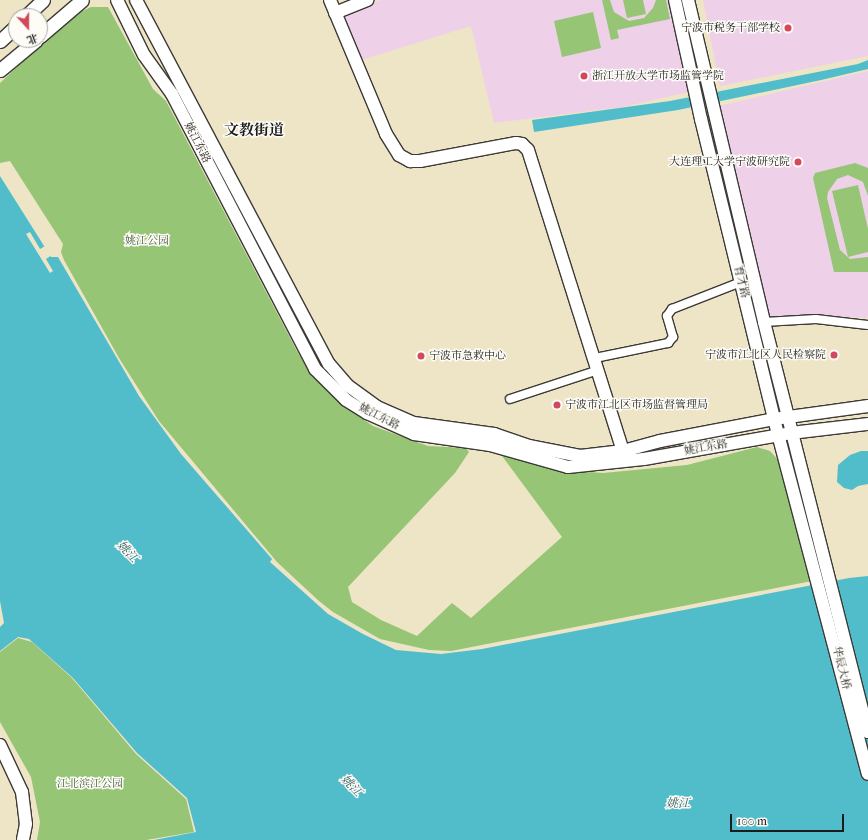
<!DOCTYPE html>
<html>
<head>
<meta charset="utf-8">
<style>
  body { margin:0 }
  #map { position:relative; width:868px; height:840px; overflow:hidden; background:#eee4c6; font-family:"IM FELL French Canon","Noto Serif SC",serif }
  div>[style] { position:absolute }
  .built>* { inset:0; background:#eed0e8 }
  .green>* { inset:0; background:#95c575 }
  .water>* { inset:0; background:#51bdcb }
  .pier>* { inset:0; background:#eee4c6 }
  .roads { filter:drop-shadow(1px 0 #3c3a36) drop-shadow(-1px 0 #3c3a36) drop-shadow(0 1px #3c3a36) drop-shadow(0 -1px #3c3a36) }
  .street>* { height:8px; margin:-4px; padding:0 4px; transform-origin:4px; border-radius:4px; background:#fff }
  .secondary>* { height:12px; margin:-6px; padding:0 6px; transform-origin:6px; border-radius:6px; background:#fff }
  .primary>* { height:13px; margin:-6.5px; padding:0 6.5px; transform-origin:6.5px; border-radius:6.5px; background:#fff }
  .dots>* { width:11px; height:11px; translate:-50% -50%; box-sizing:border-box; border:2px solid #fdfcf7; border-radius:50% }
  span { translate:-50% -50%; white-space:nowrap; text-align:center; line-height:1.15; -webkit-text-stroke:3px #fdfcf7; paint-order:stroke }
  .poi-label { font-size:11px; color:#1c1c1c }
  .right { translate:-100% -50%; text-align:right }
  .left { translate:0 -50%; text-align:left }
  .street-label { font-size:11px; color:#1c1c1c }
  .park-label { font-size:11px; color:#4c6040 }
  .water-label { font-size:12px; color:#315c62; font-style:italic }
  .district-label { font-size:15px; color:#1c1c1c; font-weight:700 }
  .north { position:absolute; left:8px; top:8px; width:40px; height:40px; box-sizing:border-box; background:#fdfcf7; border:1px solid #a3a29f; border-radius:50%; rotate:159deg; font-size:11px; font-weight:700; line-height:16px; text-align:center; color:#1c1c1c }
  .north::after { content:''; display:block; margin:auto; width:14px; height:18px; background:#d1495b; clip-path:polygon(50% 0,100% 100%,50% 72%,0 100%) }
  .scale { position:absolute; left:730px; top:814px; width:114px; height:18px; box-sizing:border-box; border:2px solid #1c1c1c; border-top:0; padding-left:5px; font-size:12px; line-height:14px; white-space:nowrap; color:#1c1c1c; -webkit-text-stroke:3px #fdfcf7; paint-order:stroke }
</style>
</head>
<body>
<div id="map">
  <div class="built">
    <div style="clip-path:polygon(381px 0,669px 0,689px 92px,622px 107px,494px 123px,471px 26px,361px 60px,341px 17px)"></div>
    <div style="clip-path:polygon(703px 0,868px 0,868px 56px,720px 86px)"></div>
    <div style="clip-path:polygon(868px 71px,868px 318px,816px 316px,766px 321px,715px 107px)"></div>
  </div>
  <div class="green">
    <div style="clip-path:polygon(602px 0,610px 0,614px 12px,629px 21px,644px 18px,653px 8px,656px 0,666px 0,670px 19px,617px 30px,619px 38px,611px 40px)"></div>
    <div style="clip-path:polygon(623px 0,643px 0,646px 14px,627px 18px)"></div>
    <div style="clip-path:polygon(91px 7px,108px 7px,153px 89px,166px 101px,298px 353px,313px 375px,342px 405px,373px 426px,428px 446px,466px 448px,469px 452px,455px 473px,348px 587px,352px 602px,381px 620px,417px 636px,452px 603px,471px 618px,562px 537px,502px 456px,496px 453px,562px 470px,603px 473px,687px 465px,757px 447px,770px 451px,781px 463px,812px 581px,451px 651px,429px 650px,380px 639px,333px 612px,319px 601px,277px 562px,159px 421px,119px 358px,64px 260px,61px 252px,63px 244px,10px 161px,0 163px,0 83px,70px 17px)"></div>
    <div style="clip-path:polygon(593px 12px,601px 48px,562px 57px,554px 21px)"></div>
    <div style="clip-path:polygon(855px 163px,868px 168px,868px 196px,863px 182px,848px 175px,837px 179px,828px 192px,827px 198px,840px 250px,850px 259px,868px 257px,868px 272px,834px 272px,813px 178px,815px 173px)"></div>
    <div style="clip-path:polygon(858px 185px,868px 229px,868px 252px,848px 257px,832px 191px)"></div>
    <div style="clip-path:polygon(18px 638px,32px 642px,72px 678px,136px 754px,186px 799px,194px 832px,146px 840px,37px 840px,40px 822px,31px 777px,0 722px,0 652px)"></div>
  </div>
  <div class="water">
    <div style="clip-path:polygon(868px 60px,868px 69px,821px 80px,678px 110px,534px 132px,532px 120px,670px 101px,858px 64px)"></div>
    <div style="clip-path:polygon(0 176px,51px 257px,58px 257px,139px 396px,181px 454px,272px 559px,270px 562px,328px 614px,363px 634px,396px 650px,441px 654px,482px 649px,849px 578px,868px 576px,868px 840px,154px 840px,196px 832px,187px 798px,137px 753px,73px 678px,29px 639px,18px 637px,0 651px,0 627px,4px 623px,0 601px)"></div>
    <div style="clip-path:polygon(861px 451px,868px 451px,868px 484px,858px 486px,852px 490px,844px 488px,837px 482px,838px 465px,850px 455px)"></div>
  </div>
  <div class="pier">
    <div style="clip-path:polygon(30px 232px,40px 249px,45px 246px,52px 255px,46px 259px,53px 271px,50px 273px,26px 234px)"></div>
  </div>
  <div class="roads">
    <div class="street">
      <div style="left:764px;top:322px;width:52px;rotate:-3.3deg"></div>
      <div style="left:816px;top:319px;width:52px;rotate:6.6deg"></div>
      <div style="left:595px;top:358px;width:75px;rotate:-11.6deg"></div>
      <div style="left:668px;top:343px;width:8px;rotate:-50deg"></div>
      <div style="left:673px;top:337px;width:22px;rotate:-106deg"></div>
      <div style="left:667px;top:316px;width:9px;rotate:-54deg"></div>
      <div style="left:672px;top:309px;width:74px;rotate:-21.4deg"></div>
      <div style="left:510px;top:399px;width:93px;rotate:-18.2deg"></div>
    </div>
    <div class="secondary">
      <div style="left:117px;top:0;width:61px;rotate:63.9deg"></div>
      <div style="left:144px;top:55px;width:48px;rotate:54.3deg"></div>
      <div style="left:172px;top:94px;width:310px;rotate:62.5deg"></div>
      <div style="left:315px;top:369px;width:44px;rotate:45deg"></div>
      <div style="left:346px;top:400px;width:25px;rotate:32deg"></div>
      <div style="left:367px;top:413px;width:51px;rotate:24.1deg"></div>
      <div style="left:414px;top:434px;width:77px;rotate:8.2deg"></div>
      <div style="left:490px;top:445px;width:81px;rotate:15.8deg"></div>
      <div style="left:568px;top:467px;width:76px;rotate:-6deg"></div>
      <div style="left:644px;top:459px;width:149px;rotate:-10deg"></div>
      <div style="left:791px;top:433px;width:78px;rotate:-6.7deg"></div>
      <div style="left:136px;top:0;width:412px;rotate:62.1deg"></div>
      <div style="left:329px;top:364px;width:28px;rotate:49deg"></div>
      <div style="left:347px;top:385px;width:37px;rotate:36deg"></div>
      <div style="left:377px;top:407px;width:40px;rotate:23.4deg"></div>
      <div style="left:414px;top:423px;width:81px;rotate:7.8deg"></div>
      <div style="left:494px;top:434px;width:37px;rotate:19deg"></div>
      <div style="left:529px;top:446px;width:52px;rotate:11.1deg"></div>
      <div style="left:580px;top:456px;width:43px;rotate:-6.6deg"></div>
      <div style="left:623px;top:451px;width:38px;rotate:-15deg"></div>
      <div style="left:660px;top:441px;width:116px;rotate:-10.9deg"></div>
      <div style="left:774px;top:419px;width:95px;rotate:-7.9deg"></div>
      <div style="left:330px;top:0;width:145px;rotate:67.3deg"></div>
      <div style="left:386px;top:134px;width:25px;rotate:58deg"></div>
      <div style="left:399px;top:155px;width:13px;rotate:29deg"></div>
      <div style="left:410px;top:161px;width:10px"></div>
      <div style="left:420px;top:161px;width:98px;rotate:-10.6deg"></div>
      <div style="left:516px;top:143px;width:6px;rotate:9deg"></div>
      <div style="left:522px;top:144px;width:8px;rotate:45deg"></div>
      <div style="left:528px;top:150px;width:316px;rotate:72.5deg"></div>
      <div style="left:675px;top:0;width:122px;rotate:77.7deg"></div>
      <div style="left:701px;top:119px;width:309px;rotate:76.3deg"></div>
      <div style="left:774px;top:419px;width:367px;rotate:75.2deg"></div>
      <div style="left:688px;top:0;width:331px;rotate:76.7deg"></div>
      <div style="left:764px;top:322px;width:423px;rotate:75.8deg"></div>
      <div style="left:335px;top:13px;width:35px;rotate:-22deg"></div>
      <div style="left:0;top:745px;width:52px;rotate:64.9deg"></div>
      <div style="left:22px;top:792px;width:32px;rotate:83deg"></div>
      <div style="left:26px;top:824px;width:16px;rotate:101deg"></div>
    </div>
    <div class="primary">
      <div style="left:26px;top:16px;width:23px;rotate:-43deg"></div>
      <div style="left:40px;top:36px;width:55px;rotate:-40.6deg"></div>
      <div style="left:0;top:41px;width:22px;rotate:-43deg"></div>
      <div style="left:0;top:70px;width:47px;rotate:-39.8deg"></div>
    </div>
  </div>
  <div class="dots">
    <div style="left:788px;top:28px;background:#d1495b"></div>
    <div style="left:584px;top:76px;background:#d1495b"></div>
    <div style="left:798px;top:162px;background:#d1495b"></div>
    <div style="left:834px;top:355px;background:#d1495b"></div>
    <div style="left:421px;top:356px;background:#d1495b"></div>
    <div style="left:557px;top:405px;background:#d1495b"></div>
  </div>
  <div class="poi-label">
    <span class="right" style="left:780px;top:28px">宁波市税务干部学校</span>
    <span class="left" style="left:592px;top:76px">浙江开放大学市场监管学院</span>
    <span class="right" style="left:790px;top:162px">大连理工大学宁波研究院</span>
    <span class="right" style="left:826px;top:355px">宁波市江北区人民检察院</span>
    <span class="left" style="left:429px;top:356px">宁波市急救中心</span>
    <span class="left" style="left:565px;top:405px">宁波市江北区市场监督管理局</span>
  </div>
  <div class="street-label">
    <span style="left:197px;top:143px;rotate:63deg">姚江东路</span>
    <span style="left:741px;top:282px;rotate:76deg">育才路</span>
    <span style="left:379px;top:417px;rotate:27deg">姚江东路</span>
    <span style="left:706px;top:448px;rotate:-10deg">姚江东路</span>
    <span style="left:841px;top:668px;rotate:76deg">华辰大桥</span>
  </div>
  <div class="park-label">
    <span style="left:147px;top:241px">姚江公园</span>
    <span style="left:90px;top:784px">江北滨江公园</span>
  </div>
  <div class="water-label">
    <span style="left:127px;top:552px;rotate:46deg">姚江</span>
    <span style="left:351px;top:786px;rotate:46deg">姚江</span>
    <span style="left:678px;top:804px">姚江</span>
  </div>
  <div class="district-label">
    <span style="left:254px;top:131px">文教街道</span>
  </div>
  <div class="north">北</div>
  <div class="scale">100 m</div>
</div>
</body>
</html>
